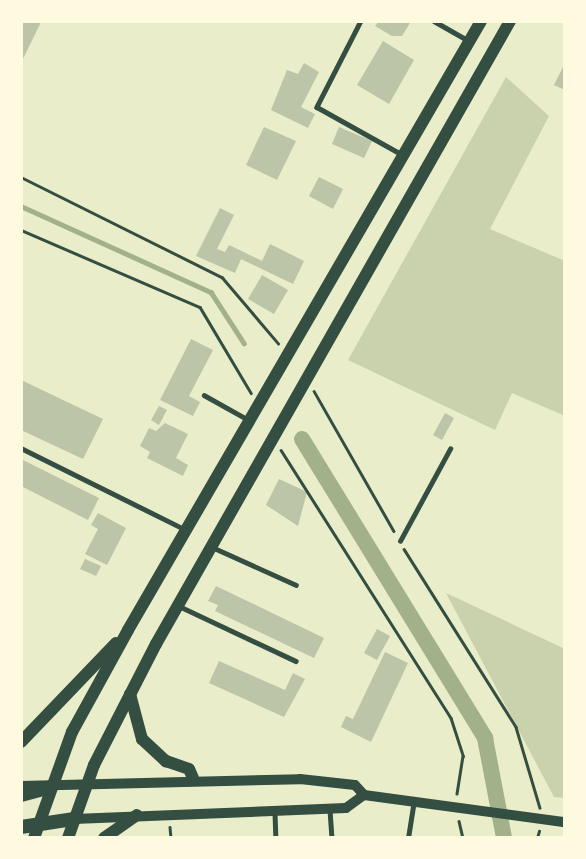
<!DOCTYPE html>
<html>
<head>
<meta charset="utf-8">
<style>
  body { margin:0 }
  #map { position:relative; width:586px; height:859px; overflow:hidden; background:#e9edc9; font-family:"Source Sans 3",sans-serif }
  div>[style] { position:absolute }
  .green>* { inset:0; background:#cad2ad }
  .stream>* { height:4.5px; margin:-2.25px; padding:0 2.25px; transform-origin:2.25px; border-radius:2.25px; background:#a3b18a }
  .canal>* { height:16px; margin:-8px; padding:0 8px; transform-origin:8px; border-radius:8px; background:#a3b18a }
  .building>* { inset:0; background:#bcc5a7 }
  .path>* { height:2.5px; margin:-1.25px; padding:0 1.25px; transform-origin:1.25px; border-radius:1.25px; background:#344e41 }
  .service>* { height:4.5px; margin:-2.25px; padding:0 2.25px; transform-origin:2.25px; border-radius:2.25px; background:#344e41 }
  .tertiary>* { height:10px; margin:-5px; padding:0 5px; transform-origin:5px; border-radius:5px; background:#344e41 }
  .secondary>* { height:12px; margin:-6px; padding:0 6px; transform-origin:6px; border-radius:6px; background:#344e41 }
  .primary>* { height:14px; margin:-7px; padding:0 7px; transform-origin:7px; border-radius:7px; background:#344e41 }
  span { translate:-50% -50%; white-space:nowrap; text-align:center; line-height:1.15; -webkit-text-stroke:6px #fefae0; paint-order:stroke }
  .frame { position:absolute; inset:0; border:23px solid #fefae0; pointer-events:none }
</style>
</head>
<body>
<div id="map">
  <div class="green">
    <div style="clip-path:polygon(506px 77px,549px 116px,490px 229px,565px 261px,565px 416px,512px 393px,495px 430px,348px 360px)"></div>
    <div style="clip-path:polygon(446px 593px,565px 649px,565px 798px,554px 797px)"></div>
  </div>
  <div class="stream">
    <div style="left:21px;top:206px;width:209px;rotate:24.4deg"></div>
    <div style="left:211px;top:292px;width:61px;rotate:57.1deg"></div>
  </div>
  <div class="canal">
    <div style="left:302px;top:439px;width:351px;rotate:58.5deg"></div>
    <div style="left:485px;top:738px;width:102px;rotate:79.2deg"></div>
  </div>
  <div class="building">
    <div style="clip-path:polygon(21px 21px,41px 22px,21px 63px)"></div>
    <div style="clip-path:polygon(379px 21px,406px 21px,410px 23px,402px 36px,392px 36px,375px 26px)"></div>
    <div style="clip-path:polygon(383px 41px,414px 60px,389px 104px,357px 85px)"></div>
    <div style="clip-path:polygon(304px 63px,319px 72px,301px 107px,315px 114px,308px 128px,271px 110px,287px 70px,298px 74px)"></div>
    <div style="clip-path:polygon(565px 63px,565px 90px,554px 85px)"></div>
    <div style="clip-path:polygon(264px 127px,296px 141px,277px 180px,246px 165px)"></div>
    <div style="clip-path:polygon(339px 127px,372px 141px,364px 158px,332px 144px)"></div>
    <div style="clip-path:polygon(319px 177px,343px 189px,333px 209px,309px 196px)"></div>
    <div style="clip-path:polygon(220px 208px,234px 215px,217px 249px,225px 252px,229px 245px,262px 261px,270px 244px,304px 261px,293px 284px,241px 259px,235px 273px,196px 256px)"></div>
    <div style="clip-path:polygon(262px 275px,288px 290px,274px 314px,248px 299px)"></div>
    <div style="clip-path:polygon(191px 339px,213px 350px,189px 396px,200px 402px,193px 416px,160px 400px)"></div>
    <div style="clip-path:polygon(21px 380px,103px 419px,83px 459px,21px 430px)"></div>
    <div style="clip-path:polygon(159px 406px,167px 410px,159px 425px,151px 420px)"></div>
    <div style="clip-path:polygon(445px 413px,454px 418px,442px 440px,433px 435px)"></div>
    <div style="clip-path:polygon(165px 423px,188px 434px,176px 458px,188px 465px,183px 476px,147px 458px,150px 452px,140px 446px,149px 428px,156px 431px)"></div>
    <div style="clip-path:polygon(21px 459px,99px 498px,88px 520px,21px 486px)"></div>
    <div style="clip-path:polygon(279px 479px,307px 492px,298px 526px,266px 505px)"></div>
    <div style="clip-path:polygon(98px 513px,126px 528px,107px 565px,85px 554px,98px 529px,91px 525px)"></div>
    <div style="clip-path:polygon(85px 559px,101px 566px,96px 576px,80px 569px)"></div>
    <div style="clip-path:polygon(216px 586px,324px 638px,314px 658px,215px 611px,218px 605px,208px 601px)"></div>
    <div style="clip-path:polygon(377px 629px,390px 636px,377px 660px,364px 653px)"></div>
    <div style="clip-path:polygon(385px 652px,408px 663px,371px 742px,341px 727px,346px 716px,353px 719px)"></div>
    <div style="clip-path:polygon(219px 661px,285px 690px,293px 673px,305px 679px,284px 717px,209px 683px)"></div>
  </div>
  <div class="path">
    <div style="left:21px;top:177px;width:225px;rotate:26.5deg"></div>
    <div style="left:222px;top:277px;width:87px;rotate:49.7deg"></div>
    <div style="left:21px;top:230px;width:195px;rotate:23.3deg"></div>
    <div style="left:200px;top:307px;width:100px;rotate:59.3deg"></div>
    <div style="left:314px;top:391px;width:161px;rotate:60.3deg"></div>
    <div style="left:281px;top:450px;width:317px;rotate:57.6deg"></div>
    <div style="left:451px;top:718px;width:40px;rotate:72deg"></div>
    <div style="left:463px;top:756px;width:38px;rotate:99deg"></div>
    <div style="left:404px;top:549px;width:210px;rotate:57.8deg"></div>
    <div style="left:516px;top:727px;width:84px;rotate:73.5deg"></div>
    <div style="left:459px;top:821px;width:17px;rotate:77deg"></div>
    <div style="left:170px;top:827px;width:11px;rotate:85deg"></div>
    <div style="left:537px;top:838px;width:7px;rotate:-74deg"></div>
  </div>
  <div class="service">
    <div style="left:361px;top:21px;width:97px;rotate:117.1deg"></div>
    <div style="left:317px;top:107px;width:98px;rotate:29.2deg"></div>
    <div style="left:434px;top:21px;width:40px;rotate:29.7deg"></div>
    <div style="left:204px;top:395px;width:49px;rotate:29.2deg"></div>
    <div style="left:21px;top:448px;width:182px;rotate:26.4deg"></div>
    <div style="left:400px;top:541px;width:105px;rotate:-61.5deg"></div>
    <div style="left:212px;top:547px;width:92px;rotate:24.3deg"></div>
    <div style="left:179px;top:606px;width:129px;rotate:25.2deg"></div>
    <div style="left:330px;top:810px;width:28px;rotate:86deg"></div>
    <div style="left:275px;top:813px;width:25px;rotate:88deg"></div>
    <div style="left:408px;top:838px;width:37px;rotate:-81deg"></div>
  </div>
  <div class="tertiary">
    <div style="left:21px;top:786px;width:279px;rotate:-1.4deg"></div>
    <div style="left:300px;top:779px;width:55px;rotate:6.2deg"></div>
    <div style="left:355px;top:785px;width:13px;rotate:48deg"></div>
    <div style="left:74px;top:819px;width:272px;rotate:-2.3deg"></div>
    <div style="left:346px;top:808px;width:22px;rotate:-36deg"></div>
    <div style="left:364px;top:795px;width:203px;rotate:7.7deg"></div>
  </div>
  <div class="secondary">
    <div style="left:130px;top:694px;width:47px;rotate:75.1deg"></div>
    <div style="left:142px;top:739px;width:33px;rotate:43deg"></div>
    <div style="left:166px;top:761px;width:24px;rotate:19deg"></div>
    <div style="left:189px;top:769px;width:10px;rotate:66deg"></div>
    <div style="left:21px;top:742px;width:137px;rotate:-46.2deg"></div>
    <div style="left:34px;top:838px;width:113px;rotate:-70.3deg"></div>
    <div style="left:72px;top:732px;width:116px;rotate:-61.2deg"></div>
    <div style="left:128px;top:630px;width:704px;rotate:-59.9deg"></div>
    <div style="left:68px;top:838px;width:77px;rotate:-70.4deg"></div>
    <div style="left:94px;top:765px;width:136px;rotate:-62.9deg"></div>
    <div style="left:156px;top:644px;width:717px;rotate:-60.39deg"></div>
    <div style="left:104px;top:838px;width:40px;rotate:-34.9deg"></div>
  </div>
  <div class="primary">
    <div style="left:21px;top:795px;width:31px;rotate:-15deg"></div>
    <div style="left:21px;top:827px;width:54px;rotate:-8.6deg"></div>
  </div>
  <div class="frame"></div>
</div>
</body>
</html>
